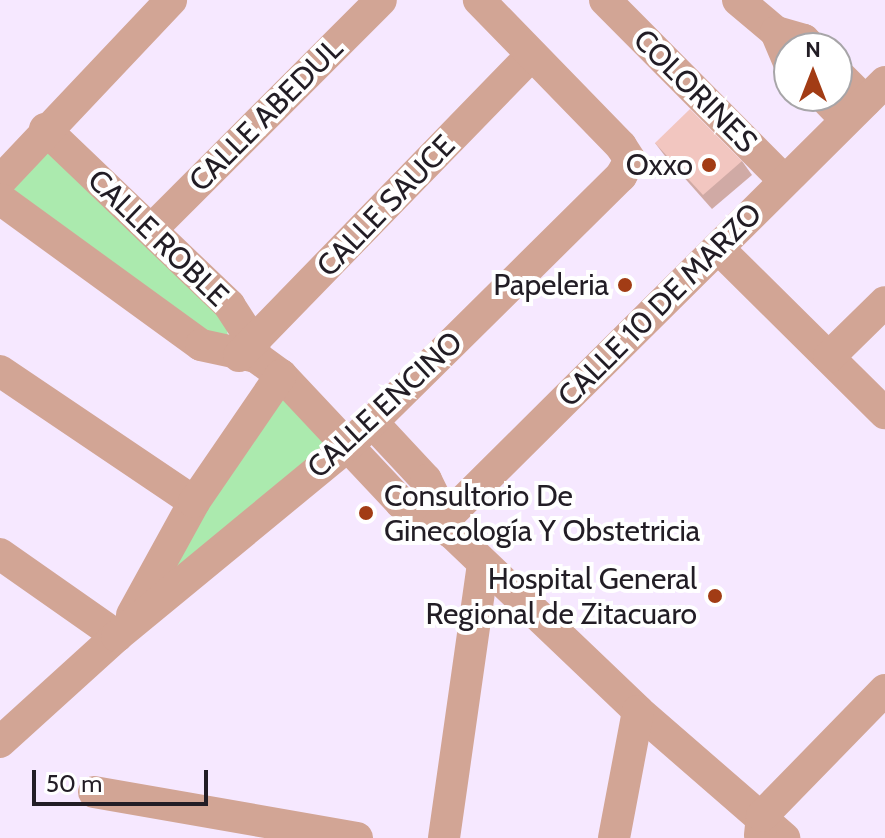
<!DOCTYPE html>
<html>
<head>
<meta charset="utf-8">
<style>
  body { margin:0 }
  #map { position:relative; width:885px; height:838px; overflow:hidden; background:#f6e8ff; font-family:Cabin,sans-serif }
  div>[style] { position:absolute }
  .green>* { inset:0; background:#abeaae }
  .minor>* { height:32px; margin:-16px; padding:0 16px; transform-origin:16px; border-radius:16px; background:#d2a595 }
  .wall>* { inset:0; background:#d0aaa5 }
  .building>* { inset:0; background:#f2c6c0 }
  .dots>* { width:22px; height:22px; translate:-50% -50%; box-sizing:border-box; border:4px solid #fff; border-radius:50% }
  span { translate:-50% -50%; white-space:nowrap; text-align:center; line-height:1.15; -webkit-text-stroke:8px #fff; paint-order:stroke }
  .street-label { font-size:30px; color:#221d25 }
  .poi-label { font-size:30px; color:#221d25 }
  .right { translate:-100% -50%; text-align:right }
  .left { translate:0 -50%; text-align:left }
  .north { position:absolute; left:773px; top:32px; width:80px; height:80px; box-sizing:border-box; background:#fff; border:2px solid #a7a5a8; border-radius:50%; rotate:0deg; font-size:22px; font-weight:700; line-height:32px; text-align:center; color:#221d25 }
  .north::after { content:''; display:block; margin:auto; width:28px; height:36px; background:#a23c15; clip-path:polygon(50% 0,100% 100%,50% 72%,0 100%) }
  .scale { position:absolute; left:32px; top:770px; width:176px; height:36px; box-sizing:border-box; border:4px solid #221d25; border-top:0; padding-left:10px; font-size:24px; line-height:28px; white-space:nowrap; color:#221d25; -webkit-text-stroke:6px #fff; paint-order:stroke }
</style>
</head>
<body>
<div id="map">
  <div class="green">
    <div style="clip-path:polygon(48px 142px,227px 322px,228px 343px,203px 338px,6px 197px)"></div>
    <div style="clip-path:polygon(280px 397px,334px 450px,139px 613px)"></div>
  </div>
  <div class="minor">
    <div style="left:605px;top:0;width:255px;rotate:45.2deg"></div>
    <div style="left:738px;top:0;width:50px;rotate:40.1deg"></div>
    <div style="left:776px;top:32px;width:29px;rotate:16deg"></div>
    <div style="left:804px;top:40px;width:11px;rotate:45deg"></div>
    <div style="left:776px;top:32px;width:33px;rotate:67deg"></div>
    <div style="left:837px;top:73px;width:40px;rotate:45deg"></div>
    <div style="left:823px;top:96px;width:33px;rotate:46deg"></div>
    <div style="left:45px;top:129px;width:255px;rotate:43.7deg"></div>
    <div style="left:229px;top:305px;width:44px;rotate:57deg"></div>
    <div style="left:253px;top:342px;width:15px;rotate:79deg"></div>
    <div style="left:0;top:181px;width:249px;rotate:-46.6deg"></div>
    <div style="left:0;top:199px;width:248px;rotate:36deg"></div>
    <div style="left:201px;top:345px;width:56px;rotate:12.3deg"></div>
    <div style="left:256px;top:357px;width:31px;rotate:36deg"></div>
    <div style="left:281px;top:375px;width:175px;rotate:46.8deg"></div>
    <div style="left:401px;top:503px;width:59px;rotate:30.5deg"></div>
    <div style="left:452px;top:533px;width:257px;rotate:43.7deg"></div>
    <div style="left:638px;top:711px;width:194px;rotate:41deg"></div>
    <div style="left:151px;top:230px;width:325px;rotate:-45deg"></div>
    <div style="left:718px;top:248px;width:235px;rotate:44.7deg"></div>
    <div style="left:239px;top:356px;width:420px;rotate:-45.8deg"></div>
    <div style="left:829px;top:357px;width:78px;rotate:-44.5deg"></div>
    <div style="left:0;top:371px;width:234px;rotate:34deg"></div>
    <div style="left:372px;top:422px;width:79px;rotate:47deg"></div>
    <div style="left:426px;top:480px;width:59px;rotate:63.9deg"></div>
    <div style="left:436px;top:528px;width:633px;rotate:-44.81deg"></div>
    <div style="left:0;top:554px;width:143px;rotate:35deg"></div>
    <div style="left:132px;top:615px;width:129px;rotate:-61.2deg"></div>
    <div style="left:194px;top:502px;width:154px;rotate:-55.6deg"></div>
    <div style="left:0;top:742px;width:158px;rotate:-42.2deg"></div>
    <div style="left:117px;top:636px;width:301px;rotate:-39.5deg"></div>
    <div style="left:349px;top:445px;width:383px;rotate:-44.7deg"></div>
    <div style="left:621px;top:176px;width:18px;rotate:-61deg"></div>
    <div style="left:630px;top:160px;width:17px;rotate:-123deg"></div>
    <div style="left:621px;top:146px;width:204px;rotate:-134.2deg"></div>
    <div style="left:94px;top:792px;width:267px;rotate:9.9deg"></div>
    <div style="left:760px;top:835px;width:19px;rotate:-84deg"></div>
    <div style="left:762px;top:816px;width:176px;rotate:-45.7deg"></div>
    <div style="left:444px;top:838px;width:276px;rotate:-81.9deg"></div>
    <div style="left:614px;top:838px;width:129px;rotate:-79.3deg"></div>
  </div>
  <div class="wall">
    <div style="clip-path:polygon(655px 143px,742px 161px,752px 175px,712px 209px,665px 156px)"></div>
  </div>
  <div class="building">
    <div style="clip-path:polygon(690px 109px,742px 161px,703px 195px,655px 143px)"></div>
  </div>
  <div class="dots">
    <div style="left:709px;top:165px;background:#a23c15"></div>
    <div style="left:625px;top:285px;background:#a23c15"></div>
    <div style="left:366px;top:513px;background:#a23c15"></div>
    <div style="left:715px;top:596px;background:#a23c15"></div>
  </div>
  <div class="street-label">
    <span style="left:695px;top:91px;rotate:45deg">COLORINES</span>
    <span style="left:266px;top:115px;rotate:-45deg">CALLE ABEDUL</span>
    <span style="left:386px;top:206px;rotate:-46deg">CALLE SAUCE</span>
    <span style="left:158px;top:238px;rotate:44deg">CALLE ROBLE</span>
    <span style="left:660px;top:305px;rotate:-45deg">CALLE 10 DE MARZO</span>
    <span style="left:385px;top:405px;rotate:-43deg">CALLE ENCINO</span>
  </div>
  <div class="poi-label">
    <span class="right" style="left:693px;top:165px">Oxxo</span>
    <span class="right" style="left:609px;top:285px">Papeleria</span>
    <span class="left" style="left:384px;top:513px">Consultorio De<br>Ginecología Y Obstetricia</span>
    <span class="right" style="left:697px;top:596px">Hospital General<br>Regional de Zitacuaro</span>
  </div>
  <div class="north">N</div>
  <div class="scale">50 m</div>
</div>
</body>
</html>
